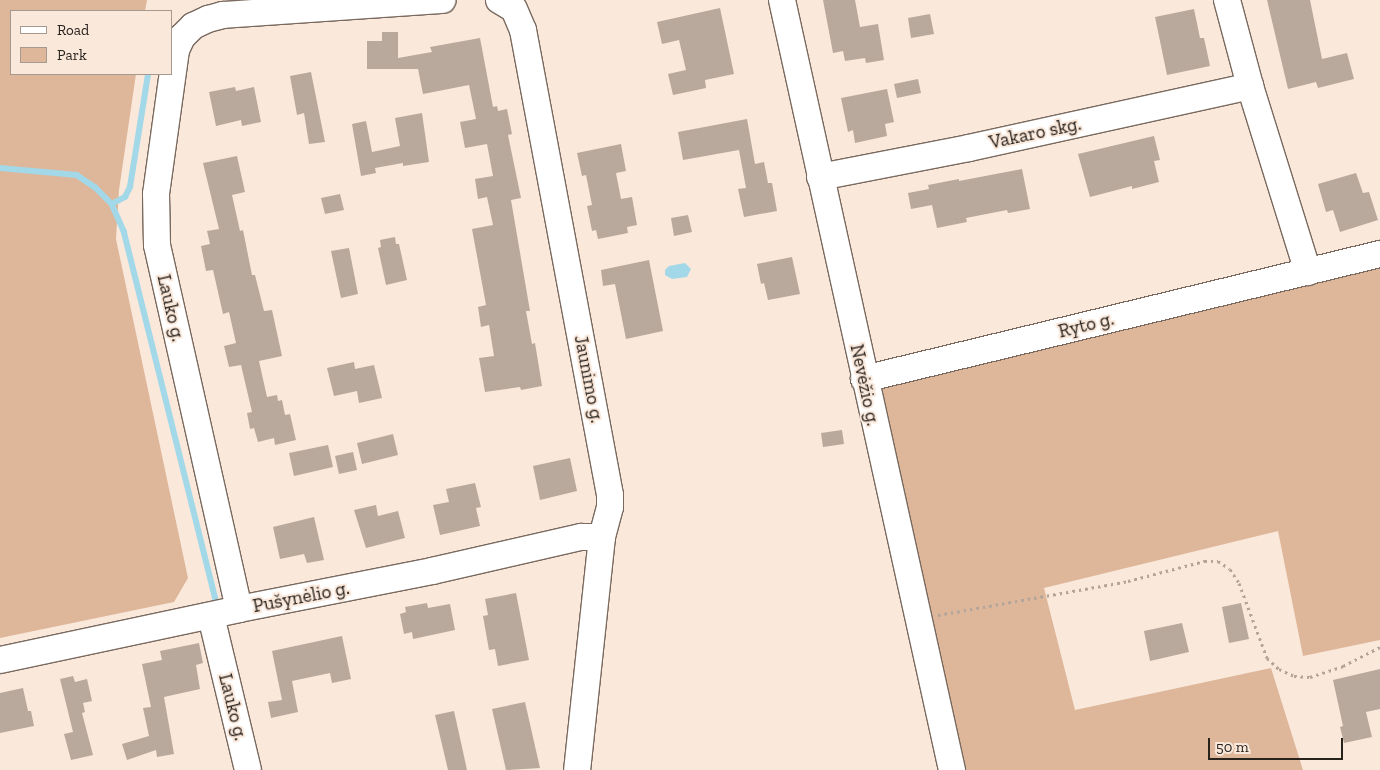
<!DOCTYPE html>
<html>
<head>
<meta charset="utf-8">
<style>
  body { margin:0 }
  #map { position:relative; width:1380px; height:770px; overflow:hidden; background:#fae8db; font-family:"Zilla Slab",serif }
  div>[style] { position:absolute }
  .green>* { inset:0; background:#deb79b }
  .water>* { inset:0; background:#a2d8e8 }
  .stream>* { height:5.5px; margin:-2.75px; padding:0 2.75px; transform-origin:2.75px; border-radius:2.75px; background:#a2d8e8 }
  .building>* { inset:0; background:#b9a89c }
  .path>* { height:3px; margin-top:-1.5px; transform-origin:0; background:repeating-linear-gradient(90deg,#b3a59a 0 2.5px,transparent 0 6.5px) }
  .roads { filter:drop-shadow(1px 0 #79695e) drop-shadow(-1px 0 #79695e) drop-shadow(0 1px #79695e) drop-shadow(0 -1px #79695e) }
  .minor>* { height:26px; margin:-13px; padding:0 13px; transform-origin:13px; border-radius:13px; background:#fff }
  span { translate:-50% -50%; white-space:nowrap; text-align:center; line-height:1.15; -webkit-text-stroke:4px #fae8db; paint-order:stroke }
  .street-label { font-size:19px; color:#28221d }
  .legend { position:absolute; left:10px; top:10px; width:162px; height:65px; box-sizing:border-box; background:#fae8db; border:1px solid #a6998f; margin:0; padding:6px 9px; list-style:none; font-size:15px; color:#28221d }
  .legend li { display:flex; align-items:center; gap:10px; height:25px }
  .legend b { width:25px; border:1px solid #a6998f }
  .scale { position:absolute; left:1208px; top:738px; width:135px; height:22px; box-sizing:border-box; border:2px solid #28221d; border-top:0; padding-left:6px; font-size:15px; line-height:18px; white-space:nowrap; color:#28221d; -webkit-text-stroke:4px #fae8db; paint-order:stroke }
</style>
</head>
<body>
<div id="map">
  <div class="green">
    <div style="clip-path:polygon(0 0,147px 0,145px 11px,11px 11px,11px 74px,136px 74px,119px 190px,116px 239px,188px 578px,174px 602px,0 638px)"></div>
    <div style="clip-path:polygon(1380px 261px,1380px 640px,1303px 656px,1278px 531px,1044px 588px,1075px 710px,1271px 668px,1303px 770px,952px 770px,878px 382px)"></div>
  </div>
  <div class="water">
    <div style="clip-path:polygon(685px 263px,691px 269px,687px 277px,672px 279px,665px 275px,665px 270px,669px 266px)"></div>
  </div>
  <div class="stream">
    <div style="left:0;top:168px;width:77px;rotate:5.2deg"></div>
    <div style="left:77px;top:175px;width:22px;rotate:34deg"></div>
    <div style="left:95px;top:187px;width:24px;rotate:45deg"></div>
    <div style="left:112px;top:204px;width:30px;rotate:66deg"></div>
    <div style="left:124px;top:231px;width:379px;rotate:76deg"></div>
    <div style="left:112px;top:204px;width:15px;rotate:-28deg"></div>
    <div style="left:125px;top:197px;width:11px;rotate:-63deg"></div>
    <div style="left:130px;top:187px;width:114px;rotate:-80.9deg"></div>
  </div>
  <div class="building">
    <div style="clip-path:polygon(823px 0,855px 0,860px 27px,878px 24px,884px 60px,866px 63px,865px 58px,845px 61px,843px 51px,833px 53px)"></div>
    <div style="clip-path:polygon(1267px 0,1310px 0,1322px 59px,1347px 53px,1354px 79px,1318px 88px,1316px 82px,1288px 89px)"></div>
    <div style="clip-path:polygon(720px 8px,734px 74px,705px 80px,706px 88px,673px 95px,668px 74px,686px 70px,679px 40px,662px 44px,657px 22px)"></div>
    <div style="clip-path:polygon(1194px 9px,1200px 38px,1204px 38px,1210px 66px,1167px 75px,1155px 17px)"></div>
    <div style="clip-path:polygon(930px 14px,934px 34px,911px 38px,908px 18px)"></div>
    <div style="clip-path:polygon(382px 32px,398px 32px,398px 58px,432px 52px,430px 47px,480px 38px,493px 107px,497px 106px,498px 111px,507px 109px,512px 134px,508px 135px,521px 198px,511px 200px,530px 311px,526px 311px,532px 344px,535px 343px,542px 386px,521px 390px,520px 387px,485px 392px,479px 358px,494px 356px,489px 325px,481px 327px,478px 307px,486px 305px,472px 229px,493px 225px,487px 197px,478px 199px,475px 179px,493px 176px,487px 144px,465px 148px,460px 122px,476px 119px,469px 85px,423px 94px,418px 69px,367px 69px,367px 41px,382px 41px)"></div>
    <div style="clip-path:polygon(311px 72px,325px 142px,309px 144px,304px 113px,297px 115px,290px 76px)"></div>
    <div style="clip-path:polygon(918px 79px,921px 93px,897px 98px,894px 84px)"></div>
    <div style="clip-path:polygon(235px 87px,236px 91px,254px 87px,261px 122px,242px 126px,241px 120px,216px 126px,209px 92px)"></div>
    <div style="clip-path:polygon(887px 89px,894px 122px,885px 124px,887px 136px,855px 143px,853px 130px,848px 132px,841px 98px)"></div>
    <div style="clip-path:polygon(422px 113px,429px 162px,403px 166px,403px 163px,375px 168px,376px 173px,361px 176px,352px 124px,366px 121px,372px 152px,400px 146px,395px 118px)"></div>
    <div style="clip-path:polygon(747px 119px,755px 164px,764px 162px,768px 183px,772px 183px,777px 211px,744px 217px,738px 189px,746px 188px,739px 150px,683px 160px,678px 132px)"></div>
    <div style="clip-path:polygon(1154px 136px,1160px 160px,1154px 161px,1159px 182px,1132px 189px,1132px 186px,1090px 197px,1078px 154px)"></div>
    <div style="clip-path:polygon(621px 144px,626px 171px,616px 173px,621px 199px,632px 197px,637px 225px,627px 227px,628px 233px,598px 239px,596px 230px,592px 231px,587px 206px,592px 205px,586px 175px,582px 176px,577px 153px)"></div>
    <div style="clip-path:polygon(237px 156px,245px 192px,232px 195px,240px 231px,243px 230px,252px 275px,255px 275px,264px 311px,272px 310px,282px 356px,259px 361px,267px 397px,277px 395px,278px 401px,282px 400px,285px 415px,290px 414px,296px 440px,275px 445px,274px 438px,258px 442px,254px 428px,250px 429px,247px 413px,252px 412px,241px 365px,229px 367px,224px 346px,236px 343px,229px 312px,223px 314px,213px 270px,206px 271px,201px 246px,210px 244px,207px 231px,219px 229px,203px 163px)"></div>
    <div style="clip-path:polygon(1022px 169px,1030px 209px,1008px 213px,1007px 210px,966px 218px,967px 222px,937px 228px,932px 205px,911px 209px,908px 193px,929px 189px,928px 185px,959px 179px,959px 181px)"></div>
    <div style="clip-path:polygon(1356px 173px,1363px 193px,1369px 192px,1378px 220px,1340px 232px,1333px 210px,1326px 212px,1318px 184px)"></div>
    <div style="clip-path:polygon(340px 194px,344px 210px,325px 214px,321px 198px)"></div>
    <div style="clip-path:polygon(688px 215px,692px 232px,674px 236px,671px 218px)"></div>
    <div style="clip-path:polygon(395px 237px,396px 244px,399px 244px,407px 280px,386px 285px,378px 248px,381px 247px,380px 240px)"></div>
    <div style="clip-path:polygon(349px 248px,358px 294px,341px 298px,331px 251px)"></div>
    <div style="clip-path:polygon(792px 257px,800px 294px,768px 300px,764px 283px,761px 284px,757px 264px)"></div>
    <div style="clip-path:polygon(649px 260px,663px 331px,626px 339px,615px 284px,603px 286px,601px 270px)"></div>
    <div style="clip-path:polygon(354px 362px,355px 369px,374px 365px,382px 398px,359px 403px,357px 391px,334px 396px,327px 368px)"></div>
    <div style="clip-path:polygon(842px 430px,844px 444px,823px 447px,821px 433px)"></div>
    <div style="clip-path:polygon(393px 434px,398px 455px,362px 464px,357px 443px)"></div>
    <div style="clip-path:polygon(328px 445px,333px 467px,294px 476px,289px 453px)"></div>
    <div style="clip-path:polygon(353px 452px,357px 470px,339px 474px,335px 456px)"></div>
    <div style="clip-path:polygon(570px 458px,577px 491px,540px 500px,533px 466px)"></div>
    <div style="clip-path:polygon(475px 483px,481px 507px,476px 508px,480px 526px,440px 535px,433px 505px,449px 502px,446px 489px)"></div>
    <div style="clip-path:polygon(376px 505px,378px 516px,398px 511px,405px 538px,366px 548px,354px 510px)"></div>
    <div style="clip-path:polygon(314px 517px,324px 560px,307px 563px,304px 554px,280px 559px,273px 527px)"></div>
    <div style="clip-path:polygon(516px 593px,529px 660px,498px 666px,495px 649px,489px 650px,483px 616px,488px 615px,485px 599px)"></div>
    <div style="clip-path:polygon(427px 603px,428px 608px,450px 604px,455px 630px,413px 639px,412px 632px,404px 634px,400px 614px,406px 612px,405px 607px)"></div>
    <div style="clip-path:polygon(1241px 603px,1249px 639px,1229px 643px,1222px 607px)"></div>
    <div style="clip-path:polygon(1182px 623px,1189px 652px,1150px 661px,1144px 631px)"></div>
    <div style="clip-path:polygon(342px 636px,351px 679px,332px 683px,330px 673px,292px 681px,298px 712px,271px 718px,268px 702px,282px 700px,272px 651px)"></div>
    <div style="clip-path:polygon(199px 643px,203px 663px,196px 665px,200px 689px,164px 697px,174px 754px,157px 757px,156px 750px,127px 760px,122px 744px,149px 736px,143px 708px,151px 707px,142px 664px,162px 660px,160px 651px)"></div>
    <div style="clip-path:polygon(1380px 669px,1380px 709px,1366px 712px,1372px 737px,1344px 743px,1340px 727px,1343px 726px,1333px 680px)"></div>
    <div style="clip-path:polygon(73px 676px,75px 682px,87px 679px,92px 701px,83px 703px,85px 712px,82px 713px,93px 755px,71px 760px,64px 734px,73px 732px,60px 679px)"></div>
    <div style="clip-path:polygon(23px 688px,28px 711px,31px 711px,34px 726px,0 733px,0 693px)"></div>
    <div style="clip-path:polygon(525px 702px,540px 768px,506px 770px,492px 709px)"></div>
    <div style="clip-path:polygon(454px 711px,462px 747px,467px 770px,448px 770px,435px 715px)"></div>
  </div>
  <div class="path">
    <div style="left:938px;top:615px;width:193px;rotate:-10.1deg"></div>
    <div style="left:1128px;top:581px;width:79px;rotate:-14.7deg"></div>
    <div style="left:1204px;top:561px;width:14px"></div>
    <div style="left:1218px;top:561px;width:14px;rotate:34deg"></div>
    <div style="left:1230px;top:569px;width:17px;rotate:57deg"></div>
    <div style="left:1239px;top:583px;width:80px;rotate:69.5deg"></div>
    <div style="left:1267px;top:658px;width:16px;rotate:43deg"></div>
    <div style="left:1279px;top:669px;width:17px;rotate:25deg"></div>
    <div style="left:1294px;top:676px;width:16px;rotate:4deg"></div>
    <div style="left:1310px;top:677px;width:35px;rotate:-18deg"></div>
    <div style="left:1343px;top:666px;width:42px;rotate:-27.2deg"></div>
  </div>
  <div class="roads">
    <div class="minor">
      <div style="left:499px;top:0;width:17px;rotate:31deg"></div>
      <div style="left:514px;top:9px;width:23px;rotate:67deg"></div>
      <div style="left:523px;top:30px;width:473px;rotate:79.4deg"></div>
      <div style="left:610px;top:495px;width:12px;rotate:90deg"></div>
      <div style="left:610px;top:507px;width:31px;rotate:105deg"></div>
      <div style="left:602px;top:537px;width:234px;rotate:96.1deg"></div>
      <div style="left:782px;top:0;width:789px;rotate:77.55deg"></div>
      <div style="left:1227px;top:0;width:89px;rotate:75deg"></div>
      <div style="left:1250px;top:86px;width:195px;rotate:72.7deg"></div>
      <div style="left:820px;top:177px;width:152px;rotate:-11deg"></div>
      <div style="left:969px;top:148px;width:288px;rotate:-12.4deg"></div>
      <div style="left:864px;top:379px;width:531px;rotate:-13.62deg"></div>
      <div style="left:239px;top:609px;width:373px;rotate:-102.7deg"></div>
      <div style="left:157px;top:245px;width:51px;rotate:-91.1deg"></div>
      <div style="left:156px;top:194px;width:145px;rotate:-82.1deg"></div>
      <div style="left:176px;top:50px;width:14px;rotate:-65deg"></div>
      <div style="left:182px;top:37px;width:16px;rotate:-45deg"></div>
      <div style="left:193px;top:26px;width:17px;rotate:-25deg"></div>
      <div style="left:208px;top:19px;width:16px;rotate:-15deg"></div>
      <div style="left:223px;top:15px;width:220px;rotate:-3.9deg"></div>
      <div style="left:211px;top:616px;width:158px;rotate:76.5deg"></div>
      <div style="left:0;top:660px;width:244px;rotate:-12deg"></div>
      <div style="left:239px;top:609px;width:197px;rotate:-11.1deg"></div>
      <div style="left:432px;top:571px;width:153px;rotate:-12.9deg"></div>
      <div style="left:581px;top:537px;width:21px"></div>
    </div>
  </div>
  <div class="street-label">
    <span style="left:1035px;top:133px;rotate:-12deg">Vakaro skg.</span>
    <span style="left:171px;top:308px;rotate:77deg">Lauko g.</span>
    <span style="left:1086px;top:325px;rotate:-14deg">Ryto g.</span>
    <span style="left:589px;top:379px;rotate:79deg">Jaunimo g.</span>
    <span style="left:865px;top:385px;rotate:78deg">Nevėžio g.</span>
    <span style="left:301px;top:597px;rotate:-11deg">Pušynėlio g.</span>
    <span style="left:233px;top:707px;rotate:76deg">Lauko g.</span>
  </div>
  <ul class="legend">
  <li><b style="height:6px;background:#fff"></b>Road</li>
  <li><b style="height:14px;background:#deb79b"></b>Park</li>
  </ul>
  <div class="scale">50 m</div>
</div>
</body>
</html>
